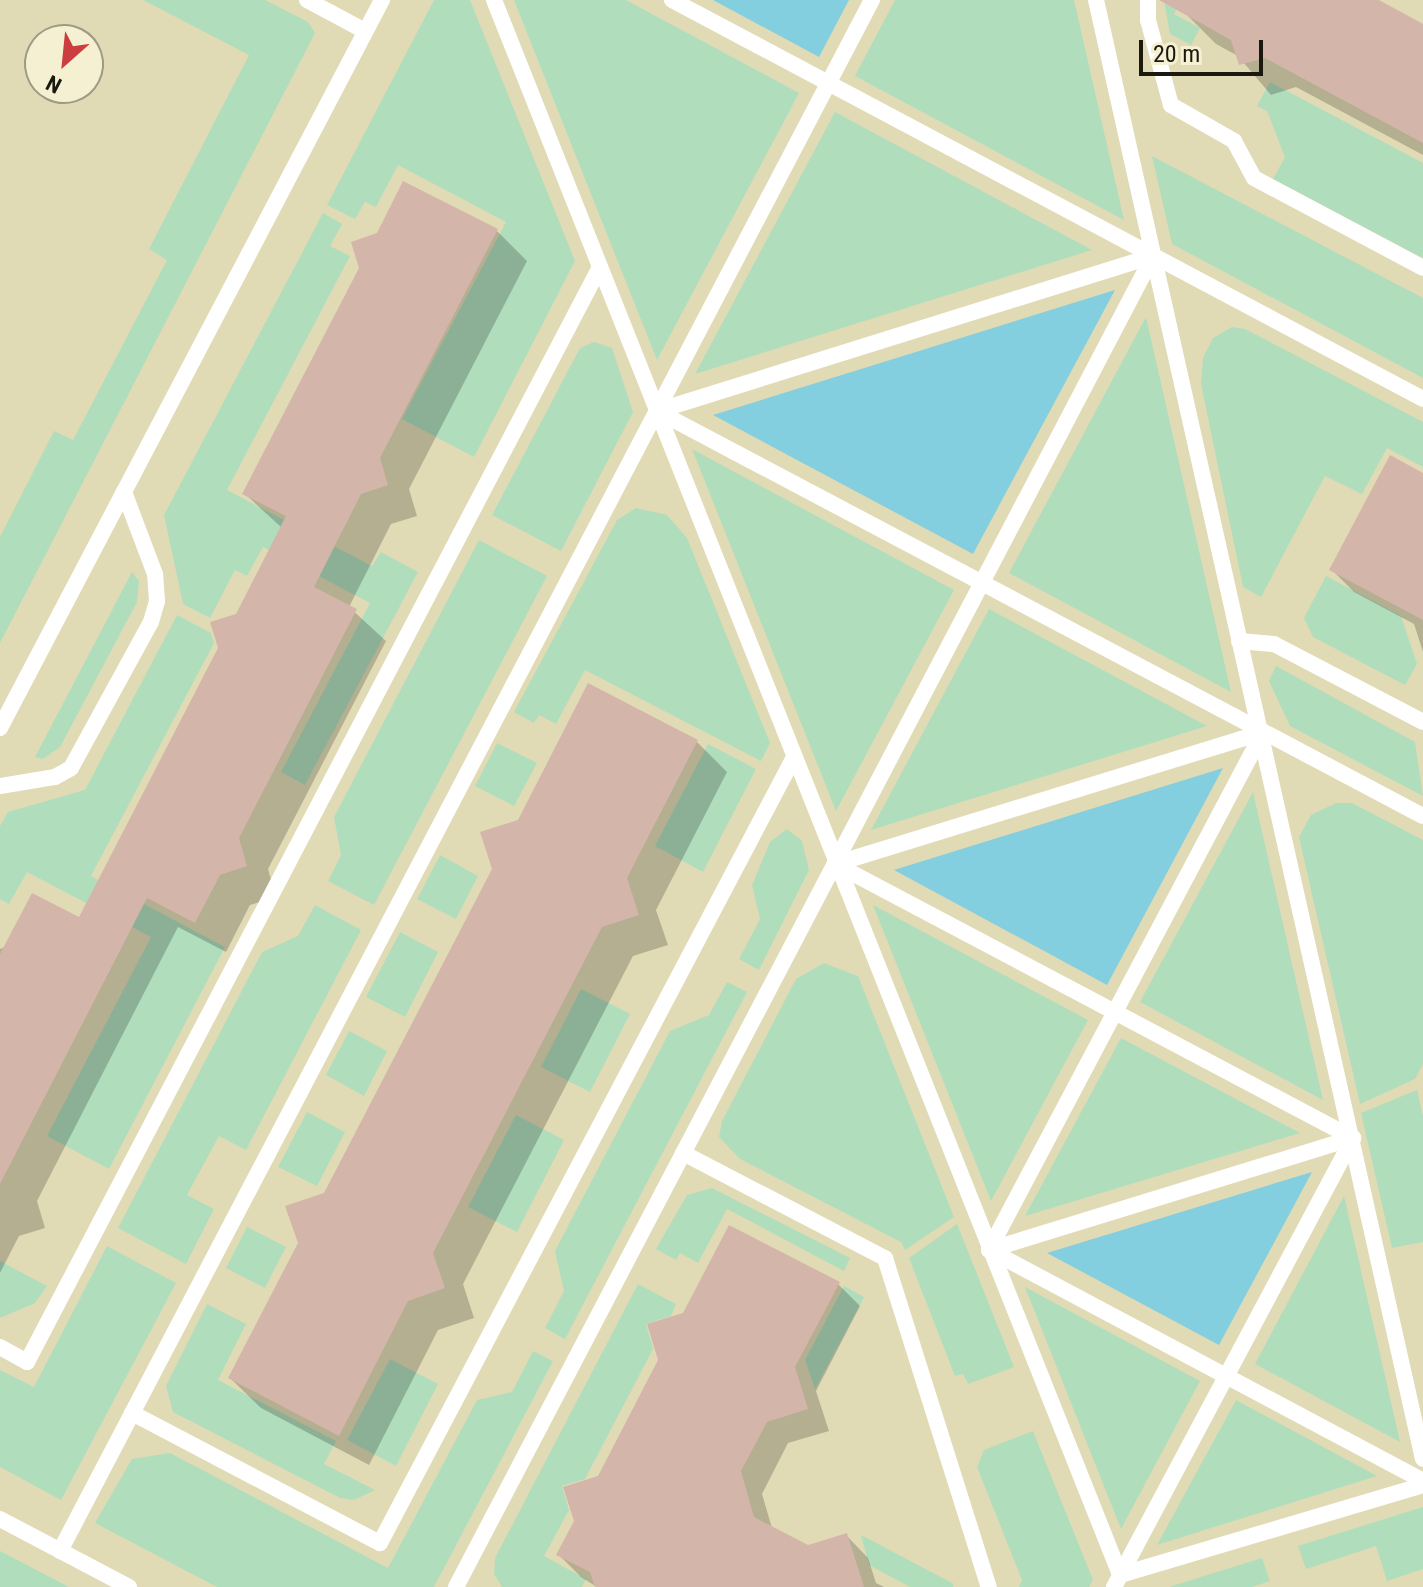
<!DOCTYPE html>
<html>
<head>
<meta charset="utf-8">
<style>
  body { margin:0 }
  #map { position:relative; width:1423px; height:1587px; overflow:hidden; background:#e8e3c5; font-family:"Roboto Condensed",sans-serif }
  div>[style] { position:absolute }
  .built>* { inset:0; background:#e1dbb5 }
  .green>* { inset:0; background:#b0ddbc }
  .water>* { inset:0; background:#83cedf }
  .shadow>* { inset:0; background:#0003 }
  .building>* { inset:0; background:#d4b5a9 }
  .service>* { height:16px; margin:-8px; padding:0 8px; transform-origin:8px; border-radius:8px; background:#fff }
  span { translate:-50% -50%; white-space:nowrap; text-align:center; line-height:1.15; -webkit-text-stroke:7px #f5f0d2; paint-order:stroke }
  .north { position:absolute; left:24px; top:24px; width:80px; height:80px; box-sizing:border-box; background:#f5f0d2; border:2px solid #9e9a84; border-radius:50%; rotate:207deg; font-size:22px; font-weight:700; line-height:32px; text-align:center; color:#1b190f }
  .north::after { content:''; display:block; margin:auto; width:28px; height:36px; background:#cc3d40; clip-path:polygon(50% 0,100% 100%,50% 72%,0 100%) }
  .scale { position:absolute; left:1139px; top:40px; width:124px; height:36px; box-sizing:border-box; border:4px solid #1b190f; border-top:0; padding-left:10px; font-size:24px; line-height:28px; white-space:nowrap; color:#1b190f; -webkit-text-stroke:6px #f5f0d2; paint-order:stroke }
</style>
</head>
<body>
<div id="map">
  <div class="built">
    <div style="clip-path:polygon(evenodd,0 0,1423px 0,1423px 1587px,0 1587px,0 0,40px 40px,88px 40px,88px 88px,40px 88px,40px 40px)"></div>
  </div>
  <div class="green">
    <div style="clip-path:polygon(143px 0,265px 0,308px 22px,315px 33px,0 643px,0 537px,54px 431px,73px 440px,167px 260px,149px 249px,249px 55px)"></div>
    <div style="clip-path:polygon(434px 0,470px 0,575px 261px,474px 457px,402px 419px,506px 222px,398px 165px,376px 207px,365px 202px,355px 219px,327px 205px)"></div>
    <div style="clip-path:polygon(514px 0,626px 0,799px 93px,657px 360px)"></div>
    <div style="clip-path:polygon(895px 0,1074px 0,1124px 220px,855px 76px)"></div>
    <div style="clip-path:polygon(1164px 0,1182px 0,1174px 14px,1200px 28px,1191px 45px,1170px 34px)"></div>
    <div style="clip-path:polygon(1270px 82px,1423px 163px,1423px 258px,1273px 179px,1285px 157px,1267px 111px,1257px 106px)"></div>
    <div style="clip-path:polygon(835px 112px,1092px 250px,695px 374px)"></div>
    <div style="clip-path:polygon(1152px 156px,1423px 298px,1423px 378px,1172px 244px)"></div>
    <div style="clip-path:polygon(323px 213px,342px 224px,330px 246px,350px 256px,227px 490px,372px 566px,381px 552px,418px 572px,305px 785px,281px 772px,370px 603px,263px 547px,247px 576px,235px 570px,210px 618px,183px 604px,164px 515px)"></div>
    <div style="clip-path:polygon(1146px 317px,1231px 692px,1009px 573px)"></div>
    <div style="clip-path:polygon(1232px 327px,1245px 329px,1423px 422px,1423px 467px,1387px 448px,1362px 494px,1325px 476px,1261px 597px,1243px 587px,1201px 384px,1203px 358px,1213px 338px)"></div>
    <div style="clip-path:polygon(594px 342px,612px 348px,633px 412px,561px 551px,492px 515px,580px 348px)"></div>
    <div style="clip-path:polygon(692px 449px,954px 590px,836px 811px)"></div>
    <div style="clip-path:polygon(636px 508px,667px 515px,687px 538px,770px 743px,761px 761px,585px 670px,556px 724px,539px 715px,534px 723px,514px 712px,617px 520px)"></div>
    <div style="clip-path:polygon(479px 540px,547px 576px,374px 905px,328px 881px,341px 855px,334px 817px)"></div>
    <div style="clip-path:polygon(132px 572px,139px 581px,137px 602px,60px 747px,43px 759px,35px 757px)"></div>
    <div style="clip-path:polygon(1326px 576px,1401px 616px,1417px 664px,1405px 685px,1313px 637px,1304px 618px)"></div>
    <div style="clip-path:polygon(989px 609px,1207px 726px,871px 830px)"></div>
    <div style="clip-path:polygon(177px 615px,211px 633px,214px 643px,91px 876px,225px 947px,109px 1169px,47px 1136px,151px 937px,27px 872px,9px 904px,0 899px,0 826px,8px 812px,85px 790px)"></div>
    <div style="clip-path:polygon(1276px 666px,1415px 742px,1423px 796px,1290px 726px,1269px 681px)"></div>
    <div style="clip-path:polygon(497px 743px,537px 763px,514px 806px,475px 786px)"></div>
    <div style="clip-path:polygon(708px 744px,756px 769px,703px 872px,655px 846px)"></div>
    <div style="clip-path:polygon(1253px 792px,1323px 1100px,1140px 1002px)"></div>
    <div style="clip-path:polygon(1336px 803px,1352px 803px,1423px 840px,1423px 1064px,1415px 1079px,1360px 1104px,1299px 837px,1311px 815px)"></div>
    <div style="clip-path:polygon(787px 829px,802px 841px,809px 870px,759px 970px,739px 959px,760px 919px,752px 885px,770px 842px)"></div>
    <div style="clip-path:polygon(440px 855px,478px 876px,456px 919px,417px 899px)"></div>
    <div style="clip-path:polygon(315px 905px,361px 930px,246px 1150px,219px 1136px,187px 1195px,214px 1209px,186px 1264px,118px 1228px,262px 952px,298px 936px)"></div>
    <div style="clip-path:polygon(873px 905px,1088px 1020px,991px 1201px)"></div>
    <div style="clip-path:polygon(400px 932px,438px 952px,405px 1017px,366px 997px)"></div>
    <div style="clip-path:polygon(824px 963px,858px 976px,954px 1217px,905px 1250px,901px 1242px,740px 1159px,719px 1137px,722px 1121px,796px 979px)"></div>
    <div style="clip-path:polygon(727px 982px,747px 992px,565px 1339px,545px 1328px,564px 1291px,555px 1251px,670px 1031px,709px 1015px)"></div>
    <div style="clip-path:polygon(581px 989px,630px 1014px,590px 1092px,541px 1067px)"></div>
    <div style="clip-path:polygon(349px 1031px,387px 1051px,364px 1096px,326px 1075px)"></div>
    <div style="clip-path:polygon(1121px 1038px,1300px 1133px,1025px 1216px)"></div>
    <div style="clip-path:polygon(1417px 1090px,1423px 1116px,1423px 1242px,1392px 1248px,1361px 1113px)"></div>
    <div style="clip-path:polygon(307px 1112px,345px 1132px,317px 1186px,278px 1167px)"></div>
    <div style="clip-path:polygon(516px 1115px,564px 1140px,517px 1232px,468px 1207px)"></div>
    <div style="clip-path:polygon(712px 1188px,850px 1258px,844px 1271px,727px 1209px,698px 1263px,680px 1253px,676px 1260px,656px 1249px,687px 1195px)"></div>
    <div style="clip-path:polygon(1344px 1196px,1400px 1442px,1255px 1364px)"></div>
    <div style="clip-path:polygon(957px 1224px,1014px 1367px,968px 1384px,963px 1374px,955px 1376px,909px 1258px)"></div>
    <div style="clip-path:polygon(247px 1227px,286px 1247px,265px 1288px,226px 1268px)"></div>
    <div style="clip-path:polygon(107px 1246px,176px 1283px,61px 1500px,0 1467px,0 1370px,34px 1387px)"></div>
    <div style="clip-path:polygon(0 1261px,47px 1286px,35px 1303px,0 1318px)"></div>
    <div style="clip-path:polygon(638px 1284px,676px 1304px,671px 1316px,646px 1324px,653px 1349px,585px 1479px,562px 1486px,569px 1510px,544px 1556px,586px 1579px,582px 1587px,502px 1587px,494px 1574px,495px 1558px)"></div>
    <div style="clip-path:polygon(844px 1286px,864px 1297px,815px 1389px,805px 1360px)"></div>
    <div style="clip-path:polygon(1025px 1287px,1200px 1381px,1121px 1529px)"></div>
    <div style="clip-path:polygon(207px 1304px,246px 1324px,218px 1380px,336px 1441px,324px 1464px,375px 1490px,354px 1500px,340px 1498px,173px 1412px,166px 1386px)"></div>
    <div style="clip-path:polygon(533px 1351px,553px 1361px,434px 1587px,217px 1587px,95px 1523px,132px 1459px,170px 1453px,388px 1568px,477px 1400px,512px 1392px)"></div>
    <div style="clip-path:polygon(390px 1359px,438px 1384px,396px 1466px,347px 1440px)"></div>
    <div style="clip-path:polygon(1236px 1400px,1377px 1476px,1157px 1545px)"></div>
    <div style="clip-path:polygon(1033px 1431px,1093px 1580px,1089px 1587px,1019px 1587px,1022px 1580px,977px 1467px,984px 1450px)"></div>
    <div style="clip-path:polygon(1423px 1507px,1423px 1569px,1387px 1581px,1376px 1546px,1306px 1569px,1298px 1546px)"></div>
    <div style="clip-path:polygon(861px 1535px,954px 1584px,953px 1587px,910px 1587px,869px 1565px)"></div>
    <div style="clip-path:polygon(0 1551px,69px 1587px,0 1587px)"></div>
    <div style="clip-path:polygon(1262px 1558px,1270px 1581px,1252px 1587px,1169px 1587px)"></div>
  </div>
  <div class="water">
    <div style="clip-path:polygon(713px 0,849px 0,819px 57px)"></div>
    <div style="clip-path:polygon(1115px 290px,973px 554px,713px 415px)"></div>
    <div style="clip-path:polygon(1223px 768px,1107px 985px,894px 870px)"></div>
    <div style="clip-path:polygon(1312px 1172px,1219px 1345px,1047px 1253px)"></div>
  </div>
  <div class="shadow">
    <div style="clip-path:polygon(1193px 0,1375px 0,1423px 26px,1423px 155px,1296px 87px,1271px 95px,1238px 56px,1216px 44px,1186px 14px)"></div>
    <div style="clip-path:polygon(497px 231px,527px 261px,409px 489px,417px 516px,391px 524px,349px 607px,386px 641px,268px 869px,276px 897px,250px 905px,226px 952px,178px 927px,37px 1201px,45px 1228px,19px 1236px,0 1273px,0 949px,80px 920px,282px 528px,245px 494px)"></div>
    <div style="clip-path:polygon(1423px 475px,1423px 652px,1414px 624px,1354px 592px,1332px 570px)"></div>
    <div style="clip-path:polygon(697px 742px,727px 772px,656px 910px,668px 945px,633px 956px,463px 1284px,474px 1318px,438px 1330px,369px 1465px,261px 1408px,230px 1378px,519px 821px)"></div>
    <div style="clip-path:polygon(838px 1284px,860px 1306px,816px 1391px,829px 1431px,788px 1443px,762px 1494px,772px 1528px,808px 1547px,846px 1535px,868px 1558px,876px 1583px,884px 1587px,597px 1587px,581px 1577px,559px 1555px,599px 1478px)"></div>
  </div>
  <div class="building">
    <div style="clip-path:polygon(1159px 0,1379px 0,1423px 24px,1423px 143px,1265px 58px,1239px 65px,1231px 40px)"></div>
    <div style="clip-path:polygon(403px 181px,498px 229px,380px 458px,388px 485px,361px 494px,314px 587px,357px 609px,239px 838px,247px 866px,220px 875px,195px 923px,147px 898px,0 1184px,0 954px,32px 893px,79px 917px,218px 648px,210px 622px,236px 614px,286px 516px,242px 494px,359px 268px,351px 242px,377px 233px)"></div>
    <div style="clip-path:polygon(1390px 455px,1423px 473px,1423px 620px,1329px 570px)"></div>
    <div style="clip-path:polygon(588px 683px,698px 740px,627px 878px,639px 915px,602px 927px,433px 1253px,445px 1288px,408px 1301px,339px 1436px,228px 1378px,298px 1243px,285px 1206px,324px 1193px,492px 869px,480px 832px,518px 820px)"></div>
    <div style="clip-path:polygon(729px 1225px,840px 1282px,795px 1367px,808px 1409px,767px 1422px,741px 1471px,754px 1517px,808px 1545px,847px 1533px,864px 1587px,595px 1587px,590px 1572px,556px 1555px,574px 1521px,563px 1487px,598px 1476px,658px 1360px,647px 1324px,683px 1313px)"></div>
  </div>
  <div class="service">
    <div style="left:307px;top:0;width:66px;rotate:28.1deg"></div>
    <div style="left:494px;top:0;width:1695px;rotate:68.32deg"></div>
    <div style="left:1120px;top:1575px;width:316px;rotate:-16.5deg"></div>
    <div style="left:672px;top:0;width:850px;rotate:27.98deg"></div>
    <div style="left:1096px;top:0;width:1495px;rotate:77.37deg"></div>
    <div style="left:1148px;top:0;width:20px;rotate:90deg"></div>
    <div style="left:1148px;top:20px;width:88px;rotate:74.9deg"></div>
    <div style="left:1171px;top:105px;width:73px;rotate:29.7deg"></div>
    <div style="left:1234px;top:141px;width:42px;rotate:61.6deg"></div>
    <div style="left:1254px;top:178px;width:191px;rotate:28deg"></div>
    <div style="left:657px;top:411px;width:866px;rotate:27.87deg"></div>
    <div style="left:657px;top:411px;width:520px;rotate:-17.35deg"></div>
    <div style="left:1239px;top:641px;width:35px;rotate:5deg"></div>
    <div style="left:1274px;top:644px;width:168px;rotate:27.6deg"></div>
    <div style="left:0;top:728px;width:822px;rotate:-62.31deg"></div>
    <div style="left:0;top:786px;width:56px;rotate:-9.3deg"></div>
    <div style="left:55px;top:777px;width:18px;rotate:-29deg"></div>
    <div style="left:71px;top:768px;width:166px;rotate:-61.3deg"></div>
    <div style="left:151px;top:622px;width:22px;rotate:-74deg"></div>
    <div style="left:157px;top:601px;width:27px;rotate:-94deg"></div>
    <div style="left:155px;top:574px;width:88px;rotate:-110.7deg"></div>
    <div style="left:835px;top:864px;width:586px;rotate:27.88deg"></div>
    <div style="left:835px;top:864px;width:448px;rotate:-17.1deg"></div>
    <div style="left:683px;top:1153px;width:228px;rotate:27.5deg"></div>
    <div style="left:885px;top:1258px;width:345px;rotate:72.5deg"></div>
    <div style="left:989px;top:1250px;width:586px;rotate:-62.12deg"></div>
    <div style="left:989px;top:1250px;width:492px;rotate:28deg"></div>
    <div style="left:989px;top:1250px;width:381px;rotate:-17.1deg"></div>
    <div style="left:0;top:1347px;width:31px;rotate:29deg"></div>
    <div style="left:27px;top:1362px;width:1236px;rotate:-62.38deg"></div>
    <div style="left:132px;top:1413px;width:280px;rotate:27.7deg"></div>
    <div style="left:380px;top:1543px;width:888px;rotate:-62.22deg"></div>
    <div style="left:0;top:1519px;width:146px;rotate:27.8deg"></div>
    <div style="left:60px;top:1551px;width:1751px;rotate:-62.37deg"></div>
    <div style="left:456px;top:1587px;width:1502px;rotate:-62.36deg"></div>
    <div style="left:1114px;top:1587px;width:509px;rotate:-61.97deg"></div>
  </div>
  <div class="north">N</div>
  <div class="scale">20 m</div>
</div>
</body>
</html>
